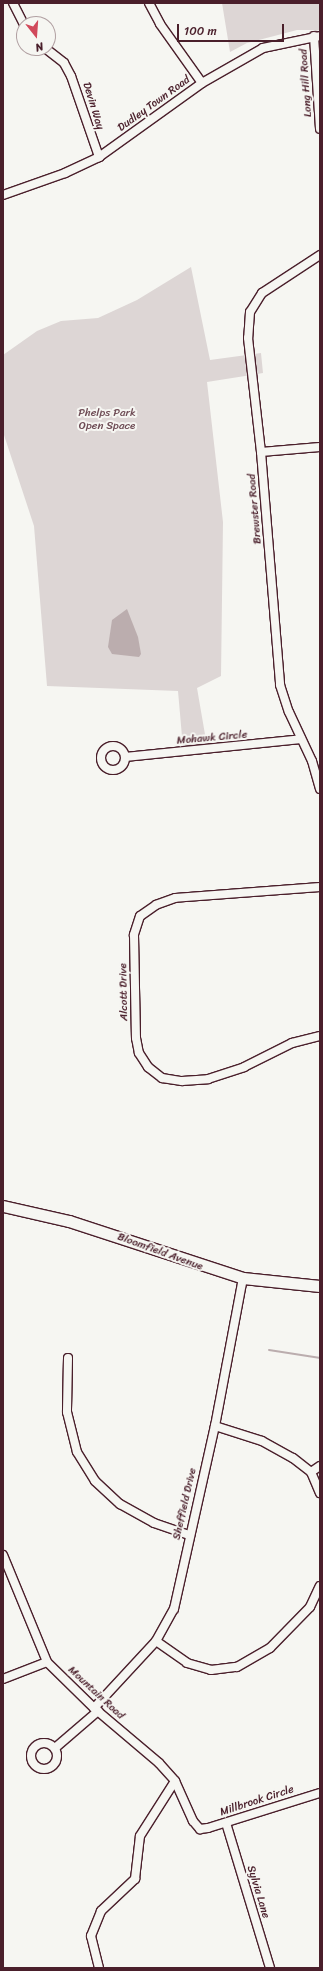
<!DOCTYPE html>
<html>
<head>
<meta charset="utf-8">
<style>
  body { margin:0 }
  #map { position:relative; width:323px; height:1971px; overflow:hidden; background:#f6f6f2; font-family:Sriracha,sans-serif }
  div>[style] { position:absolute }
  .green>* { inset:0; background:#ddd6d5 }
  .water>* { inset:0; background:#bbadae }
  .stream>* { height:2px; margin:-1px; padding:0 1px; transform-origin:1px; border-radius:1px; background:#bbadae }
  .roads { filter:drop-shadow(1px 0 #4a1f2b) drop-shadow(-1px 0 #4a1f2b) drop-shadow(0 1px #4a1f2b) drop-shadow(0 -1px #4a1f2b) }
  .street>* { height:8px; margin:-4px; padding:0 4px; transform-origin:4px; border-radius:4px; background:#f6f6f2 }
  .street>.ring { margin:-4px; padding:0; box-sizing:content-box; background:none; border:8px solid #f6f6f2; border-radius:50% }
  .secondary>* { height:11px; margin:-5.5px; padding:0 5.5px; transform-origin:5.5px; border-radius:5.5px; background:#f6f6f2 }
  span { translate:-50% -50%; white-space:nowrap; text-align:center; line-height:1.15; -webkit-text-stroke:4px #f6f6f2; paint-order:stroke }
  .street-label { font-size:11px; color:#4a1f2b }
  .park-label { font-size:11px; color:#6f4d56 }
  .frame { position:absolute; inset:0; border:4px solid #4a1f2b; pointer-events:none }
  .north { position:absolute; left:16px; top:16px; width:40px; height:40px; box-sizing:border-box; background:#f6f6f2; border:1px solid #b1a0a2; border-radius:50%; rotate:163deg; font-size:11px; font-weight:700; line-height:16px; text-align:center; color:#4a1f2b }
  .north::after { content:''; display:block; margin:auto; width:14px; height:18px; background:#d1495b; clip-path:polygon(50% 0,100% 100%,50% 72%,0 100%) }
  .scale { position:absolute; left:177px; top:24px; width:107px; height:18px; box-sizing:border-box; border:2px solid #4a1f2b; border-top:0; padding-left:5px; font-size:12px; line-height:14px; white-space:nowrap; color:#4a1f2b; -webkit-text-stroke:3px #f6f6f2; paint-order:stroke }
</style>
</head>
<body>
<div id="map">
  <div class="green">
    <div style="clip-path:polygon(222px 3px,320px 3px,320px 30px,297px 30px,278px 35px,247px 43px,230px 52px)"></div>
    <div style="clip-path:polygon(191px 267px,210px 360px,261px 353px,263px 373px,207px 382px,223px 522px,221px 676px,197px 688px,207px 746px,183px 748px,178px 691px,47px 686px,34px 526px,3px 432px,3px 355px,37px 331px,61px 321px,98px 318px,137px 300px)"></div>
  </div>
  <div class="water">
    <div style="clip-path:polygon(127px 609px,138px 637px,141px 654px,139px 657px,112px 654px,108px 647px,112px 620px)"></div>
  </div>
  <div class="stream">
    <div style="left:269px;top:1350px;width:52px;rotate:8.9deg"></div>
  </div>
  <div class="roads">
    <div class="street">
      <div style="left:13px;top:3px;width:25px;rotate:63deg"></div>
      <div style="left:149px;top:3px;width:24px;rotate:62deg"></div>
      <div style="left:160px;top:24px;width:72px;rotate:54.6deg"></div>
      <div style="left:314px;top:36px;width:93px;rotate:86.3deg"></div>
      <div style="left:45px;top:48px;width:24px;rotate:38deg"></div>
      <div style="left:64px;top:63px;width:15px;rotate:62deg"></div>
      <div style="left:71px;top:76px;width:86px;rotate:70.9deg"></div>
      <div style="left:3px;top:195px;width:66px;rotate:-19.5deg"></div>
      <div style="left:65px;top:173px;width:38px;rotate:-25deg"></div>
      <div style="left:99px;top:157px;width:127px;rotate:-35.7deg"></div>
      <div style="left:202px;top:83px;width:70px;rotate:-29.8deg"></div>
      <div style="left:263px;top:48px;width:58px;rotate:-11.9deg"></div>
      <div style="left:320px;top:255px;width:69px;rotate:146.8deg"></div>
      <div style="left:262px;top:293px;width:22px;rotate:122deg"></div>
      <div style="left:250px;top:312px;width:26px;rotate:94deg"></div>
      <div style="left:248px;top:338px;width:115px;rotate:83.5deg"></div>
      <div style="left:261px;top:452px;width:234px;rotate:85.3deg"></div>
      <div style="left:280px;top:685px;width:28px;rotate:72deg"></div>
      <div style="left:289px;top:712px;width:54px;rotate:64.9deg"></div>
      <div style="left:312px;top:761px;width:29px;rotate:74deg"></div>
      <div style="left:261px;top:452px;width:59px;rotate:-4.8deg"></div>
      <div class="ring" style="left:101px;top:746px;width:16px;height:16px"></div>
      <div style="left:125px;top:757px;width:177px;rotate:-5.8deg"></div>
      <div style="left:320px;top:887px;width:145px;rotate:175.7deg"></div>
      <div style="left:175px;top:898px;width:20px;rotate:160deg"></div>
      <div style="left:156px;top:905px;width:19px;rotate:145deg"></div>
      <div style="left:140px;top:916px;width:20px;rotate:108deg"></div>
      <div style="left:134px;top:935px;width:103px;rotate:88.9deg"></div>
      <div style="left:136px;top:1038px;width:15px;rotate:79deg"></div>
      <div style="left:139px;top:1053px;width:17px;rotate:57deg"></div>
      <div style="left:148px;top:1067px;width:18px;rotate:38deg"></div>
      <div style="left:162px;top:1078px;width:20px;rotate:9deg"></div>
      <div style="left:182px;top:1081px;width:26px;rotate:-4deg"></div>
      <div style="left:208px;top:1079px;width:38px;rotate:-18deg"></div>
      <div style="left:244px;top:1067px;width:54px;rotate:-26.6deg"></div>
      <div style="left:292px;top:1043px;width:29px;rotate:-14deg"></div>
      <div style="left:68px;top:1358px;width:54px;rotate:91.1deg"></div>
      <div style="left:67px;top:1412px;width:41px;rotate:76deg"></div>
      <div style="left:77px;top:1452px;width:34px;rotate:58deg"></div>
      <div style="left:95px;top:1481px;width:34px;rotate:43deg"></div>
      <div style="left:120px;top:1504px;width:39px;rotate:29deg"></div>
      <div style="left:154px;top:1523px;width:37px;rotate:19deg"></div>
      <div style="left:215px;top:1426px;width:49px;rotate:17.7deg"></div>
      <div style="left:262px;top:1441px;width:35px;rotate:29deg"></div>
      <div style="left:293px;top:1458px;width:23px;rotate:38deg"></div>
      <div style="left:311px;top:1472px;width:23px;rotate:67deg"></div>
      <div style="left:311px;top:1472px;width:11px;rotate:-34deg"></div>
      <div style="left:3px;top:1555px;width:116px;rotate:67.6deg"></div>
      <div style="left:47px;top:1662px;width:66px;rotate:44.4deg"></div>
      <div style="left:94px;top:1708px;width:85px;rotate:40.2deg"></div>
      <div style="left:159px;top:1763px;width:24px;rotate:48deg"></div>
      <div style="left:175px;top:1781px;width:44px;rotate:65.8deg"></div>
      <div style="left:193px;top:1821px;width:11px;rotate:49deg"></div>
      <div style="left:200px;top:1829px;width:8px;rotate:-7deg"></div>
      <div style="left:208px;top:1828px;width:117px;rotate:-17.4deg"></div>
      <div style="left:156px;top:1641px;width:38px;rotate:35deg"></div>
      <div style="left:187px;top:1663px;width:25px;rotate:16deg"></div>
      <div style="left:211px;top:1670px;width:26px;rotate:-7deg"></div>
      <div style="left:237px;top:1667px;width:38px;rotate:-30deg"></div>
      <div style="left:270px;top:1648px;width:57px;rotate:-45.7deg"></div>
      <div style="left:310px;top:1607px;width:23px;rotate:-65deg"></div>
      <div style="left:3px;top:1679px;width:47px;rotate:-21.1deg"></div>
      <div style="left:94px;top:1708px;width:91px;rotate:-47.2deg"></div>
      <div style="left:156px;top:1641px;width:37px;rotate:-61deg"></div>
      <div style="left:174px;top:1609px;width:188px;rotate:-77.4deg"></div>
      <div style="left:215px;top:1426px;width:151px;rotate:-79.3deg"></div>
      <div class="ring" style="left:31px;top:1743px;width:18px;height:18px"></div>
      <div style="left:55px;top:1748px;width:57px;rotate:-40.7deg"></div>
      <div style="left:226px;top:1823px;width:152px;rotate:73.1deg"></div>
      <div style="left:99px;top:1968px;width:33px;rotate:-104deg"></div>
      <div style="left:91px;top:1936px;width:27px;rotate:-68deg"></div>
      <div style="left:101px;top:1911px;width:47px;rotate:-43.3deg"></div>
      <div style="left:135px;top:1879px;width:43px;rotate:-83.4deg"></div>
      <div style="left:140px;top:1836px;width:65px;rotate:-57.5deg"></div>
    </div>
    <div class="secondary">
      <div style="left:3px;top:1206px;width:68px;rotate:12.8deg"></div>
      <div style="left:69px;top:1221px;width:183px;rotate:18.1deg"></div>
      <div style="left:243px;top:1278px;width:77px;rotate:5.9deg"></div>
    </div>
  </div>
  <div class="street-label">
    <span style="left:306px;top:83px;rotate:-94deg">Long Hill Road</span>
    <span style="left:154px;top:104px;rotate:-36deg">Dudley Town Road</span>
    <span style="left:93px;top:106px;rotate:73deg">Devin Way</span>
    <span style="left:255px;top:509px;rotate:-95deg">Brewster Road</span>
    <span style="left:212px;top:738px;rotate:-5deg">Mohawk Circle</span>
    <span style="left:124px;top:992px;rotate:-91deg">Alcott Drive</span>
    <span style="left:160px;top:1252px;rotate:20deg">Bloomfield Avenue</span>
    <span style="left:185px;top:1504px;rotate:-77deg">Sheffield Drive</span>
    <span style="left:96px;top:1693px;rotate:43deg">Mountain Road</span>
    <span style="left:257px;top:1801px;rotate:-18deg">Millbrook Circle</span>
    <span style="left:258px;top:1892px;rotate:73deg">Sylvia Lane</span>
  </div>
  <div class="park-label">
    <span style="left:107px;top:420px">Phelps Park<br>Open Space</span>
  </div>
  <div class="frame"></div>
  <div class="north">N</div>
  <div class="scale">100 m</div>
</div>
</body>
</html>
